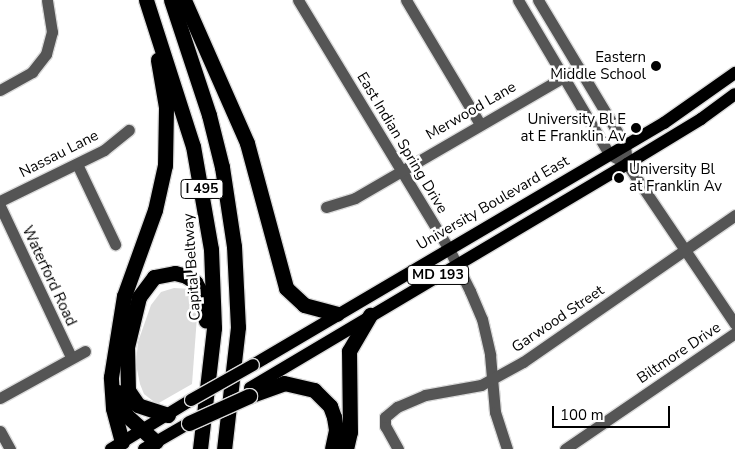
<!DOCTYPE html>
<html>
<head>
<meta charset="utf-8">
<style>
  body { margin:0 }
  #map { position:relative; width:735px; height:449px; overflow:hidden; background:#fff; font-family:"Nunito Sans",sans-serif }
  div>[style] { position:absolute }
  .green>* { inset:0; background:#dcdcdc }
  .roads { filter:drop-shadow(1px 0 #dbdbdb) drop-shadow(-1px 0 #dbdbdb) drop-shadow(0 1px #dbdbdb) drop-shadow(0 -1px #dbdbdb) }
  .minor>* { height:11px; margin:-5.5px; padding:0 5.5px; transform-origin:5.5px; border-radius:5.5px; background:#555 }
  .major>* { height:12px; margin:-6px; padding:0 6px; transform-origin:6px; border-radius:6px; background:#000 }
  .highway>* { height:15px; margin:-7.5px; padding:0 7.5px; transform-origin:7.5px; border-radius:7.5px; background:#000 }
  .bridges { filter:drop-shadow(1px 0 #dbdbdb) drop-shadow(-1px 0 #dbdbdb) drop-shadow(0 1px #dbdbdb) drop-shadow(0 -1px #dbdbdb) }
  .major-bridge>* { height:12px; margin:-6px; padding:0 6px; transform-origin:6px; border-radius:6px; background:#000 }
  .highway-bridge>* { height:15px; margin:-7.5px; padding:0 7.5px; transform-origin:7.5px; border-radius:7.5px; background:#000 }
  .dots>* { width:14px; height:14px; translate:-50% -50%; box-sizing:border-box; border:2px solid #fff; border-radius:50% }
  span { translate:-50% -50%; white-space:nowrap; text-align:center; line-height:1.15; -webkit-text-stroke:5px #fff; paint-order:stroke }
  .shield-label span { padding:1px 4px; background:#fff; border:1px solid; border-radius:4px; -webkit-text-stroke-width:0 }
  .shield-label { font-size:14px; color:#000; font-weight:700 }
  .poi-label { font-size:15px; color:#000 }
  .right { translate:-100% -50%; text-align:right }
  .left { translate:0 -50%; text-align:left }
  .street-label { font-size:15px; color:#000 }
  .scale { position:absolute; left:552px; top:406px; width:118px; height:22px; box-sizing:border-box; border:2px solid #000; border-top:0; padding-left:6px; font-size:15px; line-height:18px; white-space:nowrap; color:#000; -webkit-text-stroke:4px #fff; paint-order:stroke }
</style>
</head>
<body>
<div id="map">
  <div class="green">
    <div style="clip-path:polygon(174px 288px,191px 289px,198px 303px,192px 384px,157px 404px,144px 394px,140px 384px,136px 364px,138px 342px,151px 305px,161px 292px)"></div>
  </div>
  <div class="roads">
    <div class="minor">
      <div style="left:298px;top:0;width:291px;rotate:58.8deg"></div>
      <div style="left:449px;top:249px;width:47px;rotate:63.4deg"></div>
      <div style="left:470px;top:291px;width:30px;rotate:67deg"></div>
      <div style="left:482px;top:319px;width:37px;rotate:77deg"></div>
      <div style="left:490px;top:355px;width:57px;rotate:85deg"></div>
      <div style="left:495px;top:412px;width:39px;rotate:72deg"></div>
      <div style="left:406px;top:0;width:144px;rotate:59.2deg"></div>
      <div style="left:518px;top:0;width:179px;rotate:59.4deg"></div>
      <div style="left:609px;top:154px;width:21px;rotate:29deg"></div>
      <div style="left:627px;top:164px;width:193px;rotate:56deg"></div>
      <div style="left:538px;top:0;width:169px;rotate:59deg"></div>
      <div style="left:625px;top:145px;width:19px;rotate:84deg"></div>
      <div style="left:0;top:90px;width:37px;rotate:-29deg"></div>
      <div style="left:32px;top:72px;width:23px;rotate:-52deg"></div>
      <div style="left:46px;top:54px;width:23px;rotate:-75deg"></div>
      <div style="left:52px;top:32px;width:32px;rotate:-99deg"></div>
      <div style="left:77px;top:164px;width:89px;rotate:64.6deg"></div>
      <div style="left:0;top:201px;width:116px;rotate:-26.1deg"></div>
      <div style="left:104px;top:150px;width:32px;rotate:-39deg"></div>
      <div style="left:0;top:206px;width:167px;rotate:64.8deg"></div>
      <div style="left:326px;top:207px;width:30px;rotate:-17deg"></div>
      <div style="left:355px;top:198px;width:259px;rotate:-30.1deg"></div>
      <div style="left:0;top:398px;width:97px;rotate:-28.9deg"></div>
      <div style="left:0;top:431px;width:21px;rotate:61deg"></div>
      <div style="left:398px;top:449px;width:26px;rotate:-119deg"></div>
      <div style="left:385px;top:426px;width:9px;rotate:-90deg"></div>
      <div style="left:385px;top:417px;width:16px;rotate:-40deg"></div>
      <div style="left:397px;top:407px;width:30px;rotate:-23deg"></div>
      <div style="left:425px;top:395px;width:57px;rotate:-10.1deg"></div>
      <div style="left:481px;top:385px;width:48px;rotate:-28.7deg"></div>
      <div style="left:523px;top:362px;width:258px;rotate:-34.7deg"></div>
      <div style="left:565px;top:449px;width:206px;rotate:-34.3deg"></div>
    </div>
    <div class="major">
      <div style="left:253px;top:365px;width:477px;rotate:-30.5deg"></div>
      <div style="left:664px;top:123px;width:87px;rotate:-35.2deg"></div>
      <div style="left:250px;top:388px;width:439px;rotate:-30.7deg"></div>
      <div style="left:627px;top:164px;width:87px;rotate:-31.3deg"></div>
      <div style="left:701px;top:119px;width:42px;rotate:-36.3deg"></div>
      <div style="left:111px;top:449px;width:94px;rotate:-31.5deg"></div>
      <div style="left:144px;top:449px;width:52px;rotate:-30deg"></div>
    </div>
    <div class="highway">
      <div style="left:146px;top:0;width:153px;rotate:72.2deg"></div>
      <div style="left:193px;top:146px;width:105px;rotate:80.1deg"></div>
      <div style="left:211px;top:249px;width:79px;rotate:87.8deg"></div>
      <div style="left:214px;top:328px;width:122px;rotate:96.6deg"></div>
      <div style="left:171px;top:0;width:121px;rotate:71.7deg"></div>
      <div style="left:209px;top:115px;width:54px;rotate:76deg"></div>
      <div style="left:222px;top:167px;width:80px;rotate:81.4deg"></div>
      <div style="left:234px;top:246px;width:81px;rotate:87.2deg"></div>
      <div style="left:238px;top:327px;width:123px;rotate:96.5deg"></div>
      <div style="left:184px;top:0;width:156px;rotate:66.2deg"></div>
      <div style="left:247px;top:143px;width:150px;rotate:74.9deg"></div>
      <div style="left:286px;top:288px;width:25px;rotate:43deg"></div>
      <div style="left:304px;top:305px;width:34px;rotate:15deg"></div>
      <div style="left:118px;top:392px;width:24px;rotate:71deg"></div>
      <div style="left:126px;top:415px;width:40px;rotate:42deg"></div>
      <div style="left:249px;top:396px;width:37px;rotate:-20deg"></div>
      <div style="left:284px;top:383px;width:31px;rotate:13deg"></div>
      <div style="left:314px;top:390px;width:23px;rotate:45deg"></div>
      <div style="left:330px;top:406px;width:12px;rotate:70deg"></div>
      <div style="left:334px;top:417px;width:13px;rotate:81deg"></div>
      <div style="left:336px;top:430px;width:19px;rotate:102deg"></div>
      <div style="left:168px;top:415px;width:32px;rotate:-162deg"></div>
      <div style="left:138px;top:405px;width:18px;rotate:-124deg"></div>
      <div style="left:128px;top:390px;width:43px;rotate:-91.3deg"></div>
      <div style="left:127px;top:347px;width:51px;rotate:-76.5deg"></div>
      <div style="left:139px;top:297px;width:25px;rotate:-53deg"></div>
      <div style="left:154px;top:277px;width:21px;rotate:-11deg"></div>
      <div style="left:175px;top:273px;width:11px;rotate:15deg"></div>
      <div style="left:186px;top:276px;width:11px;rotate:34deg"></div>
      <div style="left:195px;top:282px;width:13px;rotate:61deg"></div>
      <div style="left:201px;top:293px;width:28px;rotate:80deg"></div>
      <div style="left:122px;top:442px;width:35px;rotate:-105deg"></div>
      <div style="left:113px;top:408px;width:31px;rotate:-94deg"></div>
      <div style="left:111px;top:377px;width:82px;rotate:-80.9deg"></div>
      <div style="left:124px;top:296px;width:91px;rotate:-70.2deg"></div>
      <div style="left:155px;top:210px;width:46px;rotate:-77.5deg"></div>
      <div style="left:165px;top:165px;width:58px;rotate:-89deg"></div>
      <div style="left:166px;top:107px;width:48px;rotate:-99.7deg"></div>
      <div style="left:346px;top:449px;width:17px;rotate:-77deg"></div>
      <div style="left:350px;top:432px;width:81px;rotate:-90.7deg"></div>
      <div style="left:349px;top:351px;width:42px;rotate:-59.7deg"></div>
    </div>
  </div>
  <div class="bridges">
    <div class="major-bridge">
      <div style="left:191px;top:400px;width:71px;rotate:-29.4deg"></div>
    </div>
    <div class="highway-bridge">
      <div style="left:189px;top:423px;width:66px;rotate:-24.2deg"></div>
    </div>
  </div>
  <div class="dots">
    <div style="left:656px;top:66px;background:#000"></div>
    <div style="left:636px;top:128px;background:#000"></div>
    <div style="left:619px;top:178px;background:#000"></div>
  </div>
  <div class="shield-label">
    <span style="left:202px;top:189px">I 495</span>
    <span style="left:438px;top:275px">MD 193</span>
  </div>
  <div class="poi-label">
    <span class="right" style="left:646px;top:66px">Eastern<br>Middle School</span>
    <span class="right" style="left:626px;top:128px">University Bl E<br>at E Franklin Av</span>
    <span class="left" style="left:629px;top:178px">University Bl<br>at Franklin Av</span>
  </div>
  <div class="street-label">
    <span style="left:471px;top:111px;rotate:-30deg">Merwood Lane</span>
    <span style="left:402px;top:143px;rotate:59deg">East Indian Spring Drive</span>
    <span style="left:59px;top:154px;rotate:-27deg">Nassau Lane</span>
    <span style="left:493px;top:203px;rotate:-30deg">University Boulevard East</span>
    <span style="left:192px;top:267px;rotate:-94deg">Capital Beltway</span>
    <span style="left:49px;top:276px;rotate:65deg">Waterford Road</span>
    <span style="left:558px;top:319px;rotate:-34deg">Garwood Street</span>
    <span style="left:679px;top:353px;rotate:-34deg">Biltmore Drive</span>
  </div>
  <div class="scale">100 m</div>
</div>
</body>
</html>
